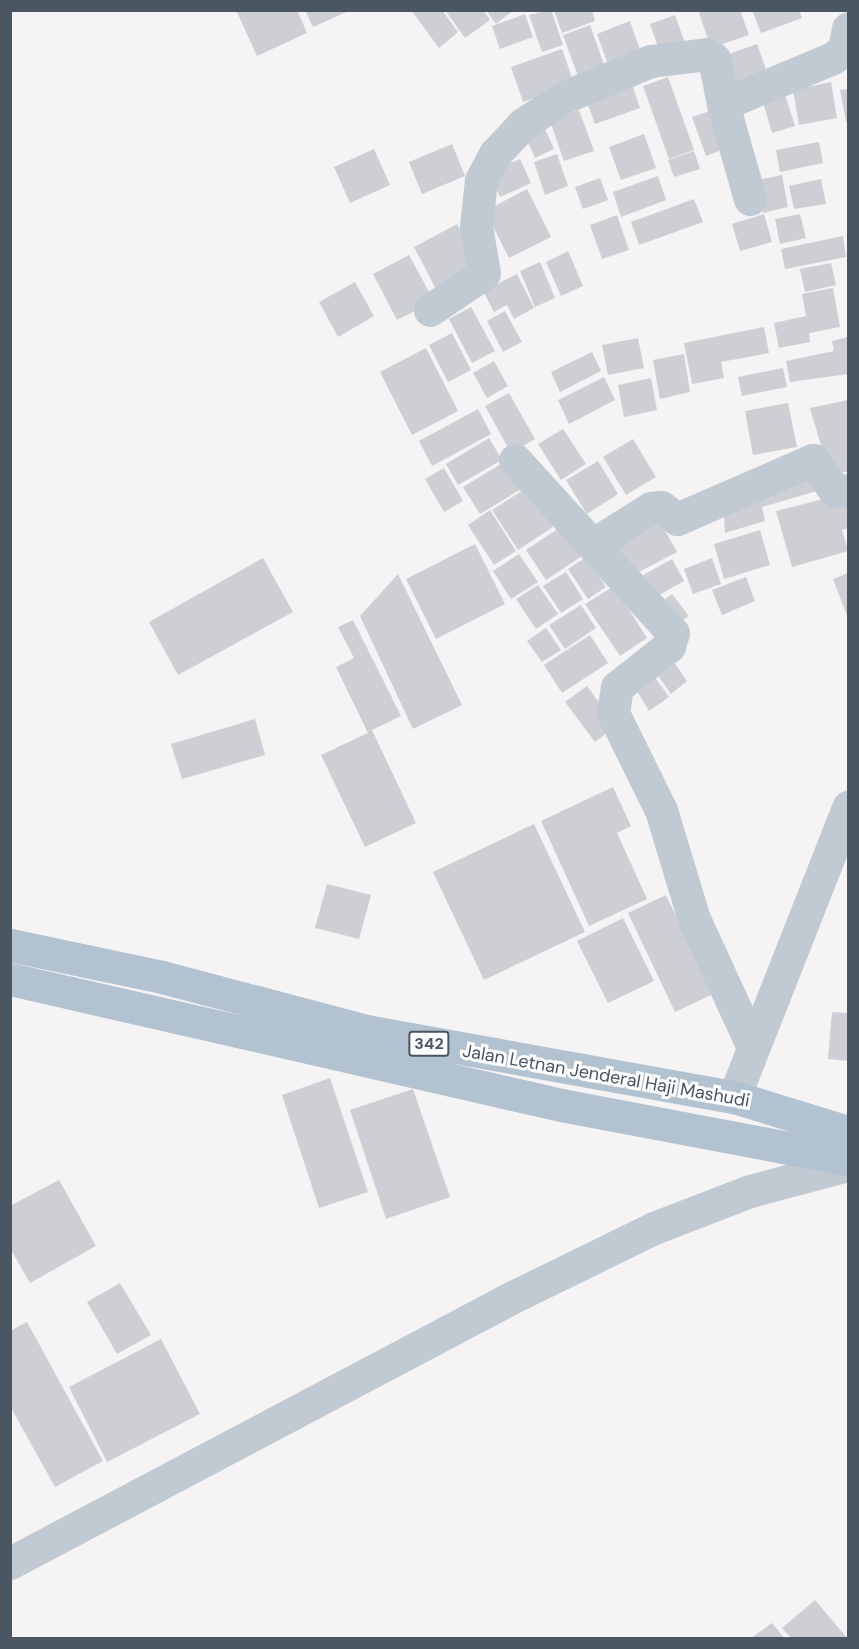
<!DOCTYPE html>
<html>
<head>
<meta charset="utf-8">
<style>
	body { margin:0 }
	#map { position:relative; width:859px; height:1649px; overflow:hidden; background:#f5f3f3; font-family:"DM Sans",sans-serif }
	div>[style] { position:absolute }
	[style*='--x'] { left:calc(var(--x)*1px); top:calc(var(--y)*1px); width:calc(var(--w)*1px); rotate:calc(var(--a)*1deg) }
	.building>* { inset:0; background:#cdcfd5 }
	.street>* { height:33px; margin:-16.5px; padding:0 16.5px; transform-origin:16.5px; border-radius:16.5px; background:#c1cad2 }
	.primary>* { height:33px; margin:-16.5px; padding:0 16.5px; transform-origin:16.5px; border-radius:16.5px; background:#b3c2d1 }
	span { translate:-50% -50%; white-space:nowrap; text-align:center; line-height:1.15; -webkit-text-stroke:6px #fff; paint-order:stroke }
	.shield-label span { padding:2px 4px; background:#fff; border:2px solid; border-radius:4px; -webkit-text-stroke-width:0 }
	.shield-label { font-size:16px; color:#4a5661; font-weight:700 }
	.street-label { font-size:18px; color:#4a5661 }
	.frame { position:absolute; inset:0; border:12px solid #4a5661; pointer-events:none }
</style>
</head>
<body>
<div id="map">
	<div class="building">
		<div style="clip-path:polygon(236px 10px,297px 10px,307px 33px,257px 56px)"></div>
		<div style="clip-path:polygon(305px 10px,351px 10px,313px 27px)"></div>
		<div style="clip-path:polygon(411px 10px,442px 10px,458px 32px,439px 48px)"></div>
		<div style="clip-path:polygon(445px 10px,483px 10px,490px 20px,465px 38px)"></div>
		<div style="clip-path:polygon(486px 10px,514px 10px,496px 24px)"></div>
		<div style="clip-path:polygon(551px 10px,563px 45px,542px 52px,529px 15px)"></div>
		<div style="clip-path:polygon(554px 10px,592px 10px,595px 21px,562px 33px)"></div>
		<div style="clip-path:polygon(698px 10px,740px 10px,749px 35px,711px 48px)"></div>
		<div style="clip-path:polygon(752px 10px,799px 10px,802px 18px,761px 33px)"></div>
		<div style="clip-path:polygon(525px 14px,533px 37px,500px 49px,492px 26px)"></div>
		<div style="clip-path:polygon(675px 15px,686px 46px,661px 55px,650px 24px)"></div>
		<div style="clip-path:polygon(630px 21px,642px 56px,609px 68px,597px 34px)"></div>
		<div style="clip-path:polygon(590px 25px,607px 73px,580px 82px,563px 35px)"></div>
		<div style="clip-path:polygon(757px 44px,767px 72px,733px 84px,723px 56px)"></div>
		<div style="clip-path:polygon(562px 49px,574px 84px,523px 102px,511px 67px)"></div>
		<div style="clip-path:polygon(668px 77px,694px 150px,669px 159px,643px 86px)"></div>
		<div style="clip-path:polygon(630px 78px,640px 108px,595px 124px,584px 94px)"></div>
		<div style="clip-path:polygon(831px 82px,837px 118px,799px 125px,793px 90px)"></div>
		<div style="clip-path:polygon(783px 88px,795px 126px,772px 133px,761px 95px)"></div>
		<div style="clip-path:polygon(848px 89px,848px 121px,846px 122px,840px 90px)"></div>
		<div style="clip-path:polygon(716px 109px,729px 147px,706px 156px,692px 117px)"></div>
		<div style="clip-path:polygon(579px 110px,594px 151px,564px 161px,550px 121px)"></div>
		<div style="clip-path:polygon(543px 124px,554px 149px,535px 158px,524px 133px)"></div>
		<div style="clip-path:polygon(644px 134px,656px 168px,621px 180px,609px 147px)"></div>
		<div style="clip-path:polygon(819px 142px,823px 163px,780px 172px,776px 150px)"></div>
		<div style="clip-path:polygon(452px 144px,465px 176px,422px 194px,409px 162px)"></div>
		<div style="clip-path:polygon(374px 149px,390px 185px,350px 203px,334px 167px)"></div>
		<div style="clip-path:polygon(694px 151px,700px 169px,674px 177px,668px 160px)"></div>
		<div style="clip-path:polygon(557px 154px,568px 186px,545px 195px,534px 162px)"></div>
		<div style="clip-path:polygon(520px 159px,531px 183px,500px 197px,489px 172px)"></div>
		<div style="clip-path:polygon(782px 175px,788px 207px,763px 213px,757px 180px)"></div>
		<div style="clip-path:polygon(658px 176px,666px 200px,621px 217px,613px 192px)"></div>
		<div style="clip-path:polygon(600px 178px,608px 200px,583px 209px,575px 187px)"></div>
		<div style="clip-path:polygon(821px 179px,826px 204px,794px 209px,789px 186px)"></div>
		<div style="clip-path:polygon(527px 189px,551px 237px,509px 258px,485px 211px)"></div>
		<div style="clip-path:polygon(694px 199px,703px 222px,639px 245px,631px 222px)"></div>
		<div style="clip-path:polygon(764px 214px,772px 242px,740px 251px,732px 224px)"></div>
		<div style="clip-path:polygon(800px 214px,806px 238px,780px 244px,775px 219px)"></div>
		<div style="clip-path:polygon(617px 215px,629px 250px,602px 259px,590px 225px)"></div>
		<div style="clip-path:polygon(457px 224px,480px 268px,437px 291px,414px 247px)"></div>
		<div style="clip-path:polygon(843px 236px,846px 257px,785px 269px,781px 249px)"></div>
		<div style="clip-path:polygon(568px 251px,583px 286px,561px 296px,546px 262px)"></div>
		<div style="clip-path:polygon(409px 255px,434px 301px,397px 320px,373px 274px)"></div>
		<div style="clip-path:polygon(540px 262px,555px 298px,535px 307px,520px 271px)"></div>
		<div style="clip-path:polygon(831px 263px,836px 285px,805px 292px,800px 269px)"></div>
		<div style="clip-path:polygon(517px 274px,534px 308px,514px 319px,507px 305px,494px 312px,483px 291px)"></div>
		<div style="clip-path:polygon(355px 282px,374px 316px,338px 337px,319px 302px)"></div>
		<div style="clip-path:polygon(833px 288px,840px 327px,809px 333px,810px 342px,779px 348px,774px 323px,806px 316px,802px 294px)"></div>
		<div style="clip-path:polygon(471px 307px,495px 351px,472px 363px,449px 319px)"></div>
		<div style="clip-path:polygon(505px 311px,522px 342px,503px 352px,487px 321px)"></div>
		<div style="clip-path:polygon(764px 327px,769px 353px,721px 362px,724px 378px,692px 384px,684px 343px)"></div>
		<div style="clip-path:polygon(452px 333px,471px 370px,448px 382px,429px 345px)"></div>
		<div style="clip-path:polygon(848px 337px,848px 374px,790px 382px,786px 361px,834px 351px,832px 341px)"></div>
		<div style="clip-path:polygon(638px 338px,644px 368px,608px 375px,602px 345px)"></div>
		<div style="clip-path:polygon(426px 348px,458px 411px,412px 435px,380px 372px)"></div>
		<div style="clip-path:polygon(592px 352px,601px 371px,560px 392px,551px 372px)"></div>
		<div style="clip-path:polygon(684px 354px,690px 392px,660px 399px,653px 360px)"></div>
		<div style="clip-path:polygon(494px 361px,508px 386px,487px 398px,473px 373px)"></div>
		<div style="clip-path:polygon(783px 368px,787px 387px,742px 396px,738px 377px)"></div>
		<div style="clip-path:polygon(604px 377px,615px 400px,569px 424px,558px 400px)"></div>
		<div style="clip-path:polygon(651px 378px,657px 410px,624px 417px,618px 385px)"></div>
		<div style="clip-path:polygon(509px 393px,535px 439px,511px 453px,485px 406px)"></div>
		<div style="clip-path:polygon(848px 400px,848px 472px,829px 473px,810px 408px)"></div>
		<div style="clip-path:polygon(788px 403px,797px 447px,753px 455px,745px 411px)"></div>
		<div style="clip-path:polygon(478px 409px,491px 434px,432px 466px,419px 441px)"></div>
		<div style="clip-path:polygon(563px 429px,586px 464px,561px 480px,538px 444px)"></div>
		<div style="clip-path:polygon(489px 438px,502px 460px,458px 485px,446px 464px)"></div>
		<div style="clip-path:polygon(633px 439px,656px 477px,626px 495px,603px 457px)"></div>
		<div style="clip-path:polygon(506px 461px,523px 488px,480px 514px,463px 487px)"></div>
		<div style="clip-path:polygon(598px 461px,618px 494px,587px 514px,566px 480px)"></div>
		<div style="clip-path:polygon(810px 466px,817px 491px,762px 507px,765px 521px,725px 533px,723px 503px)"></div>
		<div style="clip-path:polygon(444px 468px,463px 501px,444px 512px,425px 479px)"></div>
		<div style="clip-path:polygon(528px 487px,553px 527px,518px 550px,492px 510px)"></div>
		<div style="clip-path:polygon(848px 493px,848px 528px,842px 530px,848px 551px,792px 567px,776px 511px)"></div>
		<div style="clip-path:polygon(490px 510px,516px 551px,494px 565px,468px 525px)"></div>
		<div style="clip-path:polygon(657px 516px,677px 552px,631px 576px,612px 541px)"></div>
		<div style="clip-path:polygon(565px 524px,585px 554px,546px 580px,526px 550px)"></div>
		<div style="clip-path:polygon(760px 530px,770px 565px,724px 579px,714px 544px)"></div>
		<div style="clip-path:polygon(475px 544px,505px 604px,436px 639px,406px 579px)"></div>
		<div style="clip-path:polygon(519px 554px,538px 582px,511px 599px,493px 571px)"></div>
		<div style="clip-path:polygon(586px 557px,606px 587px,588px 599px,568px 569px)"></div>
		<div style="clip-path:polygon(263px 558px,293px 612px,178px 675px,149px 622px)"></div>
		<div style="clip-path:polygon(712px 558px,721px 584px,693px 594px,684px 569px)"></div>
		<div style="clip-path:polygon(672px 559px,684px 581px,650px 600px,638px 578px)"></div>
		<div style="clip-path:polygon(566px 572px,583px 599px,561px 613px,543px 586px)"></div>
		<div style="clip-path:polygon(848px 573px,848px 618px,833px 579px)"></div>
		<div style="clip-path:polygon(398px 574px,462px 705px,413px 729px,360px 616px)"></div>
		<div style="clip-path:polygon(746px 577px,755px 601px,722px 615px,712px 590px)"></div>
		<div style="clip-path:polygon(538px 585px,558px 614px,536px 629px,516px 599px)"></div>
		<div style="clip-path:polygon(614px 586px,647px 638px,620px 656px,585px 604px)"></div>
		<div style="clip-path:polygon(672px 594px,689px 616px,670px 628px,654px 607px)"></div>
		<div style="clip-path:polygon(581px 605px,596px 628px,565px 649px,549px 625px)"></div>
		<div style="clip-path:polygon(353px 620px,401px 716px,372px 730px,416px 823px,365px 847px,321px 755px,368px 733px,336px 667px,354px 658px,338px 627px)"></div>
		<div style="clip-path:polygon(546px 628px,561px 650px,542px 662px,527px 641px)"></div>
		<div style="clip-path:polygon(590px 635px,608px 663px,562px 693px,544px 665px)"></div>
		<div style="clip-path:polygon(666px 651px,687px 681px,671px 694px,649px 663px)"></div>
		<div style="clip-path:polygon(646px 665px,669px 697px,649px 711px,630px 679px)"></div>
		<div style="clip-path:polygon(587px 686px,616px 726px,595px 742px,565px 702px)"></div>
		<div style="clip-path:polygon(255px 719px,265px 755px,182px 779px,171px 744px)"></div>
		<div style="clip-path:polygon(613px 787px,631px 826px,617px 833px,647px 899px,589px 926px,541px 821px)"></div>
		<div style="clip-path:polygon(534px 824px,585px 932px,484px 980px,433px 872px)"></div>
		<div style="clip-path:polygon(327px 884px,371px 895px,359px 939px,315px 928px)"></div>
		<div style="clip-path:polygon(666px 895px,713px 994px,675px 1012px,628px 913px)"></div>
		<div style="clip-path:polygon(623px 918px,654px 981px,608px 1003px,577px 941px)"></div>
		<div style="clip-path:polygon(832px 1012px,848px 1013px,848px 1061px,828px 1059px)"></div>
		<div style="clip-path:polygon(330px 1078px,368px 1192px,319px 1208px,282px 1095px)"></div>
		<div style="clip-path:polygon(413px 1089px,450px 1197px,386px 1219px,350px 1110px)"></div>
		<div style="clip-path:polygon(59px 1180px,96px 1246px,30px 1283px,10px 1248px,10px 1206px)"></div>
		<div style="clip-path:polygon(120px 1283px,151px 1335px,117px 1354px,87px 1302px)"></div>
		<div style="clip-path:polygon(27px 1322px,103px 1461px,55px 1487px,10px 1406px,10px 1331px)"></div>
		<div style="clip-path:polygon(161px 1339px,200px 1414px,107px 1462px,69px 1387px)"></div>
		<div style="clip-path:polygon(815px 1600px,847px 1638px,791px 1638px,782px 1628px)"></div>
		<div style="clip-path:polygon(772px 1623px,784px 1638px,751px 1638px)"></div>
	</div>
	<div class="street">
		<div style="--x:750;--y:199;--w:99;--a:-105.9"></div>
		<div style="--x:723;--y:104;--w:119;--a:-22.7"></div>
		<div style="--x:833;--y:58;--w:14;--a:-39"></div>
		<div style="--x:844;--y:49;--w:21;--a:-79"></div>
		<div style="--x:430;--y:310;--w:65;--a:-34.4"></div>
		<div style="--x:484;--y:273;--w:48;--a:-99.7"></div>
		<div style="--x:476;--y:226;--w:46;--a:-83.8"></div>
		<div style="--x:481;--y:180;--w:30;--a:-62"></div>
		<div style="--x:495;--y:154;--w:41;--a:-47"></div>
		<div style="--x:523;--y:124;--w:47;--a:-33.7"></div>
		<div style="--x:562;--y:98;--w:96;--a:-22.6"></div>
		<div style="--x:651;--y:61;--w:56;--a:-7.1"></div>
		<div style="--x:707;--y:54;--w:9;--a:36"></div>
		<div style="--x:714;--y:59;--w:46;--a:78.7"></div>
		<div style="--x:515;--y:460;--w:234;--a:47.6"></div>
		<div style="--x:673;--y:633;--w:14;--a:107"></div>
		<div style="--x:669;--y:646;--w:66;--a:141.7"></div>
		<div style="--x:617;--y:687;--w:26;--a:99"></div>
		<div style="--x:613;--y:713;--w:108;--a:63.7"></div>
		<div style="--x:661;--y:810;--w:114;--a:73.2"></div>
		<div style="--x:694;--y:919;--w:139;--a:65.3"></div>
		<div style="--x:595;--y:543;--w:66;--a:-32"></div>
		<div style="--x:651;--y:508;--w:10;--a:-6"></div>
		<div style="--x:661;--y:507;--w:20;--a:37"></div>
		<div style="--x:677;--y:519;--w:148;--a:-23.5"></div>
		<div style="--x:813;--y:460;--w:38;--a:55"></div>
		<div style="--x:835;--y:491;--w:13;--a:-4"></div>
		<div style="--x:734;--y:1097;--w:312;--a:-68.5"></div>
		<div style="--x:10;--y:1563;--w:567;--a:-27.88"></div>
		<div style="--x:511;--y:1298;--w:159;--a:-26.1"></div>
		<div style="--x:654;--y:1228;--w:103;--a:-21.1"></div>
		<div style="--x:750;--y:1191;--w:101;--a:-14.9"></div>
	</div>
	<div class="primary">
		<div style="--x:10;--y:945;--w:155;--a:11.9"></div>
		<div style="--x:162;--y:977;--w:211;--a:14.8"></div>
		<div style="--x:366;--y:1031;--w:374;--a:10.2"></div>
		<div style="--x:734;--y:1097;--w:119;--a:17.1"></div>
		<div style="--x:10;--y:979;--w:565;--a:12.88"></div>
		<div style="--x:561;--y:1105;--w:292;--a:10.7"></div>
	</div>
	<div class="shield-label">
		<span style="left:429px;top:1044px">342</span>
	</div>
	<div class="street-label">
		<span style="left:606px;top:1076px;rotate:10deg">Jalan Letnan Jenderal Haji Mashudi</span>
	</div>
	<div class="frame"></div>
</div>
</body>
</html>
